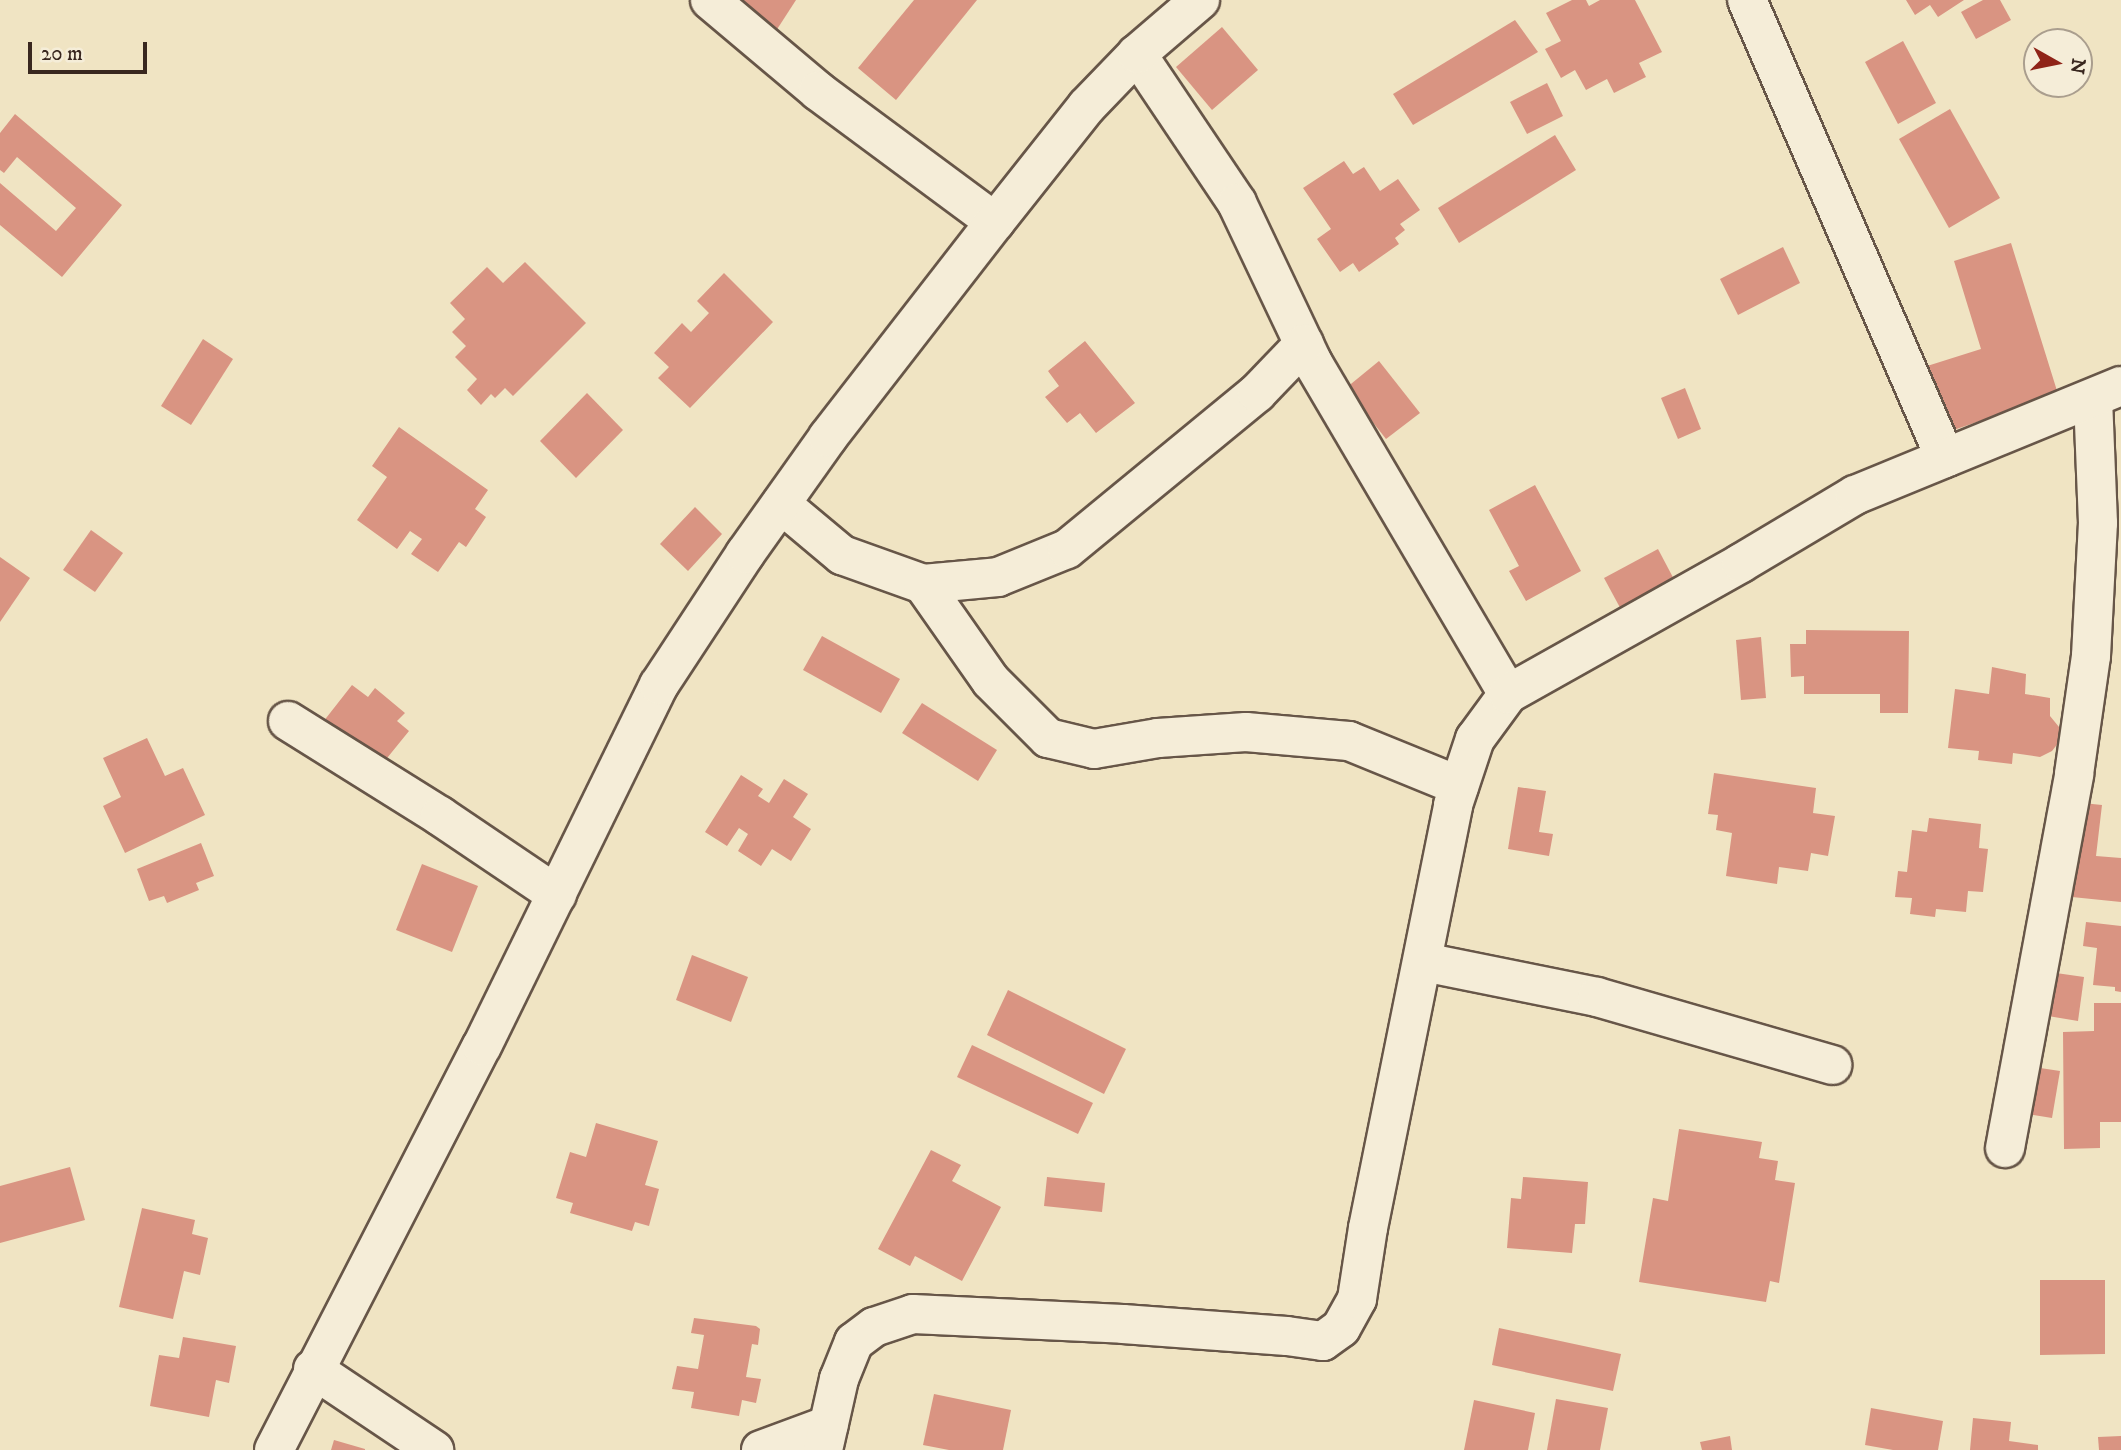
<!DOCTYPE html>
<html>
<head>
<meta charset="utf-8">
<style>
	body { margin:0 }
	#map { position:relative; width:2121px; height:1450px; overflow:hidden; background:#f0e4c3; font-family:"IM FELL DW Pica",serif }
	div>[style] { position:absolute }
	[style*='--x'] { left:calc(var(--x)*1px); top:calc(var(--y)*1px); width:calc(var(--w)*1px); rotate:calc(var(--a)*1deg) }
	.building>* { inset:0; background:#d99482 }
	.roads { filter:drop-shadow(2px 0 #675648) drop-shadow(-2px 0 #675648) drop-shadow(0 2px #675648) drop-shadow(0 -2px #675648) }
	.minor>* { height:38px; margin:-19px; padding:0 19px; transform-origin:19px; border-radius:19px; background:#f5edd8 }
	span { translate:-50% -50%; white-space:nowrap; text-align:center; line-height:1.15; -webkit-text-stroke:5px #f5edd8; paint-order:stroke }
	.north { position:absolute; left:2023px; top:28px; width:70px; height:70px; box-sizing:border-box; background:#f5edd8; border:2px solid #aa9e8e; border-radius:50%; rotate:99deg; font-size:19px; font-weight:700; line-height:28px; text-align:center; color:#39271f }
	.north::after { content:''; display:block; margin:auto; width:24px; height:32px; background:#8f2418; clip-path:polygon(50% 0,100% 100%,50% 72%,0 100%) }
	.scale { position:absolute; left:28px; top:42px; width:119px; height:32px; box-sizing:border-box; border:4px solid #39271f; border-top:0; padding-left:9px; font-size:21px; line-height:24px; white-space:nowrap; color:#39271f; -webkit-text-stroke:5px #f5edd8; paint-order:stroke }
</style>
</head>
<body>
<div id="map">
	<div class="building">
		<div style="clip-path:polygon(723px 0,796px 0,774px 34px)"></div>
		<div style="clip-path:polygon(914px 0,977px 0,896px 100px,858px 68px)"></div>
		<div style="clip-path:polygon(1572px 0,1586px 0,1589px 6px,1600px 0,1635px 0,1662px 52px,1639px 63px,1646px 77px,1614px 93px,1607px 79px,1586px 90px,1575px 70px,1561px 78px,1545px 49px,1561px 41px,1546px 13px)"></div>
		<div style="clip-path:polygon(1906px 0,1964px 0,1938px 17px,1930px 5px,1915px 15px)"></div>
		<div style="clip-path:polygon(1983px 0,2000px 0,2011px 20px,1976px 39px,1961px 12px)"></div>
		<div style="clip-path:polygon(1515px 20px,1538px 52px,1413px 125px,1393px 94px)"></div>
		<div style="clip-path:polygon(1222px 27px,1258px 70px,1212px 110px,1176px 67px)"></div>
		<div style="clip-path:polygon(1903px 41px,1936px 103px,1898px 124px,1865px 62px)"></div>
		<div style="clip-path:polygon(1547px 83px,1563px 116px,1527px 134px,1510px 102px)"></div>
		<div style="clip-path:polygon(1950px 109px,2000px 198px,1949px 228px,1899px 139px)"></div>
		<div style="clip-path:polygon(15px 114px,122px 205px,62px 277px,0 225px,0 183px,56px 231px,76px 208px,17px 157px,4px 173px,0 170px,0 133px)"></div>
		<div style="clip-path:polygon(1555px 135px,1576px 170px,1459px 243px,1438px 208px)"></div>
		<div style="clip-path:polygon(1344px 161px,1353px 174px,1364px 167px,1380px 191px,1398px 179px,1420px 210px,1400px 224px,1405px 230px,1395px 238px,1399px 244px,1359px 272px,1353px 263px,1340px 272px,1317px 239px,1331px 229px,1303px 188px)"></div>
		<div style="clip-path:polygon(2011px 243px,2058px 394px,1945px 433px,1924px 367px,1981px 349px,1954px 261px)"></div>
		<div style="clip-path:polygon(1783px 247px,1800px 283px,1738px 315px,1720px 279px)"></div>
		<div style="clip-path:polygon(525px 262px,586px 323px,513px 396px,505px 388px,495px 398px,491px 394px,481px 405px,467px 390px,477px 379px,455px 357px,466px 346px,452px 332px,465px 319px,450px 303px,487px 267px,503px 283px)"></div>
		<div style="clip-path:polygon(724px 273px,773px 322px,690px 408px,658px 378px,669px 367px,654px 353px,682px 323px,691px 332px,709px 313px,697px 301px)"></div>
		<div style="clip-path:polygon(203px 339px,233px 359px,191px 425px,161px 406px)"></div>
		<div style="clip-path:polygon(1085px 341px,1135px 403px,1096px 433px,1080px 413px,1067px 423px,1045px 397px,1059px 386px,1048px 371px)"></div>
		<div style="clip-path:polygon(1379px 361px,1420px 413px,1386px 439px,1346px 388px)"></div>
		<div style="clip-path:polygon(1685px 388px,1701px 429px,1678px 439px,1661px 398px)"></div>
		<div style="clip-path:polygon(587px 393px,623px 430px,576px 478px,540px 441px)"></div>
		<div style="clip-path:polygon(399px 427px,488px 490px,475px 509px,486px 517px,466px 547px,459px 542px,438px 572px,411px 554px,422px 539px,410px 531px,397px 549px,357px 520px,387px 477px,372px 466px)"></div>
		<div style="clip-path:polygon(1535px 485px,1581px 571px,1526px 601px,1509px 571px,1519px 566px,1489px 510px)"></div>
		<div style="clip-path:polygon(695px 507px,722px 534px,688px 571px,660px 544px)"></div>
		<div style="clip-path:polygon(91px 530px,123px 553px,95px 592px,63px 570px)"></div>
		<div style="clip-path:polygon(1658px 549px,1677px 585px,1624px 615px,1604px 578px)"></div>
		<div style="clip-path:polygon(0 557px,30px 578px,0 622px)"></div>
		<div style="clip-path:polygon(1806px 630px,1909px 631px,1908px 713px,1880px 713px,1880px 694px,1804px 694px,1804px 676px,1791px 677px,1790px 644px,1806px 644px)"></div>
		<div style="clip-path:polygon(822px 636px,900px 679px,881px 713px,803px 670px)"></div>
		<div style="clip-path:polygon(1761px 637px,1766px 698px,1741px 700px,1736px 640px)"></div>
		<div style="clip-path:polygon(1992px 667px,2026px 674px,2025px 694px,2050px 698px,2050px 716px,2059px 727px,2059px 742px,2052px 751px,2040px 757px,2013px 753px,2012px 764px,1978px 760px,1979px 751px,1948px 748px,1955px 689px,1989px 694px)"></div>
		<div style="clip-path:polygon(352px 685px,368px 697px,375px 688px,405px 713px,397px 721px,409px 731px,379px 768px,323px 722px)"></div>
		<div style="clip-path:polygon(922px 703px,997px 750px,978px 781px,902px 733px)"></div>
		<div style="clip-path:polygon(147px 738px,165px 776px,183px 768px,205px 815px,125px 853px,103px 806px,121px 797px,103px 758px)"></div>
		<div style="clip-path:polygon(1714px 773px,1816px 788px,1813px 813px,1835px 816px,1828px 856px,1811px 853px,1808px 871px,1779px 867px,1777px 884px,1726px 876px,1732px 833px,1716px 830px,1718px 815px,1708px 814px)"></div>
		<div style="clip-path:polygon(741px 775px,763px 789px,758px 796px,769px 803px,784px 779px,808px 794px,793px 817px,811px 829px,791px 861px,772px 849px,761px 866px,738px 851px,748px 834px,739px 828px,727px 846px,705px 832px)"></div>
		<div style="clip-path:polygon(1518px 787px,1546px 791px,1539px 832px,1553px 834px,1549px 856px,1508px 849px)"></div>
		<div style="clip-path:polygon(2073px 802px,2102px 805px,2096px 856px,2121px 858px,2121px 902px,2072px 897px,2075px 872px)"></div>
		<div style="clip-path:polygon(1929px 818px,1981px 824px,1979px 848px,1988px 849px,1983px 892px,1968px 891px,1966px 912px,1936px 909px,1935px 917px,1910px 914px,1912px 898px,1895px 897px,1898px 871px,1907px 872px,1912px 830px,1927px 832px)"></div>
		<div style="clip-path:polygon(201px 843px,214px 876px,196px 883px,199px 890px,167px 903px,164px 896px,149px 901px,137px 869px)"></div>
		<div style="clip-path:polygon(422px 864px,478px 886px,452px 952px,396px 930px)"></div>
		<div style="clip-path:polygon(2086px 922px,2121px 926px,2121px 992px,2115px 991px,2115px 987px,2093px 985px,2097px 948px,2083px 946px)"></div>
		<div style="clip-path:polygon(692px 955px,748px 977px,731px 1022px,676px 1000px)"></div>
		<div style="clip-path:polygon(2049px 972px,2084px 977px,2078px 1021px,2042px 1015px)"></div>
		<div style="clip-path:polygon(1008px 990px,1126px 1049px,1104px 1094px,987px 1035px)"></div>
		<div style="clip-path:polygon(2094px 1003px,2121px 1003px,2121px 1122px,2100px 1122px,2100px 1148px,2064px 1149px,2063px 1032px,2094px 1031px)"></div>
		<div style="clip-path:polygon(972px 1045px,1093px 1103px,1078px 1134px,957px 1077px)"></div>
		<div style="clip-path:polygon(2028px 1066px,2060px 1071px,2052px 1118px,2021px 1113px)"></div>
		<div style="clip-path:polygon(596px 1123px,658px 1141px,645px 1185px,659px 1189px,649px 1226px,635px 1222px,632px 1231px,570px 1213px,573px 1203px,556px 1198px,570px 1152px,586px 1157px)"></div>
		<div style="clip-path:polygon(1679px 1129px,1762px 1142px,1759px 1158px,1778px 1161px,1775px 1180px,1795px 1183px,1779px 1283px,1770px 1281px,1766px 1302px,1639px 1282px,1653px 1198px,1668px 1201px)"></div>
		<div style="clip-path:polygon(931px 1150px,961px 1165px,952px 1181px,1001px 1207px,962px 1281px,915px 1256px,910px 1266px,878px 1249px)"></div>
		<div style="clip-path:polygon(70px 1167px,85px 1220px,0 1243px,0 1186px)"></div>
		<div style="clip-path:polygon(1047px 1177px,1105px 1183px,1102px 1212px,1044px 1206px)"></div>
		<div style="clip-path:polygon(1523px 1177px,1588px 1182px,1585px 1224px,1575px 1224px,1572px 1253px,1507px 1248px,1511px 1198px,1521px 1199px)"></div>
		<div style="clip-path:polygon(142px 1208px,195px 1220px,192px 1234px,208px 1238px,200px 1275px,184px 1271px,173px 1319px,119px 1307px)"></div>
		<div style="clip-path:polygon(2040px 1280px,2105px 1280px,2105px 1354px,2040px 1355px)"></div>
		<div style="clip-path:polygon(694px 1318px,756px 1326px,760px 1329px,758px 1345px,752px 1344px,746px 1377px,761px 1379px,756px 1403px,742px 1400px,739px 1416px,691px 1408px,694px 1392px,672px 1389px,677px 1366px,698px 1369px,704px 1335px,691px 1333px)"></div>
		<div style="clip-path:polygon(1499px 1328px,1621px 1354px,1613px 1391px,1492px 1365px)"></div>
		<div style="clip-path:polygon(183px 1337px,236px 1346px,229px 1383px,216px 1380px,209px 1417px,150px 1406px,159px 1355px,179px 1358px)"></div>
		<div style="clip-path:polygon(934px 1394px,1011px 1410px,1003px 1450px,949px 1450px,923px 1445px)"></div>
		<div style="clip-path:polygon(1556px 1399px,1608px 1408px,1600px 1450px,1547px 1450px)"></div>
		<div style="clip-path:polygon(1474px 1400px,1535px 1413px,1528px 1450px,1464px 1450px)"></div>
		<div style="clip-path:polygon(1871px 1408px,1943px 1421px,1938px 1450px,1893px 1450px,1865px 1445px)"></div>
		<div style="clip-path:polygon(1973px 1418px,2011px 1422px,2009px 1441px,2038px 1445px,2038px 1450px,1970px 1450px)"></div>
		<div style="clip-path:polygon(1730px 1436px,1732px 1450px,1702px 1450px,1700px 1442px)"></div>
		<div style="clip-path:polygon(2121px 1436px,2121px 1450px,2099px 1450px,2098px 1437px)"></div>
		<div style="clip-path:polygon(334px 1440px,365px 1449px,365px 1450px,331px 1450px)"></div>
	</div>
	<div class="roads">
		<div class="minor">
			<div style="--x:710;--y:0;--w:141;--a:40.1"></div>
			<div style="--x:818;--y:91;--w:220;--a:36.5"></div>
			<div style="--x:1747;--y:0;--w:499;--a:66.6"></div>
			<div style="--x:1137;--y:54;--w:179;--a:56.1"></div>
			<div style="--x:1237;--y:203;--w:177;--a:64.6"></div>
			<div style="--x:1313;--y:363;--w:384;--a:59.5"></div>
			<div style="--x:781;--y:504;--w:80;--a:39.9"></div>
			<div style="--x:842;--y:555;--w:86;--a:19.7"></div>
			<div style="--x:923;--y:584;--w:75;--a:-5.3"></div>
			<div style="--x:998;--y:577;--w:74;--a:-22.1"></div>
			<div style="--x:1067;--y:549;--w:246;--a:-39.4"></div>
			<div style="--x:1257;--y:393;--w:68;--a:-46.2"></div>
			<div style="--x:923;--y:584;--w:118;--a:55"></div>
			<div style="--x:991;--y:681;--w:81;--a:45"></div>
			<div style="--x:1048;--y:738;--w:47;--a:13.4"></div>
			<div style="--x:1094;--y:749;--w:65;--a:-9.8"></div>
			<div style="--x:1158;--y:738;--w:88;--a:-3.9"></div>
			<div style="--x:1246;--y:732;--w:103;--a:5"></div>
			<div style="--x:1349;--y:741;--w:119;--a:22.2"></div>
			<div style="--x:288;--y:721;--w:179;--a:32"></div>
			<div style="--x:440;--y:816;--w:141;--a:34"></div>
			<div style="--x:1423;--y:962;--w:177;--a:11.4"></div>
			<div style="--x:1597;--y:997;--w:245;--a:16.1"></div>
			<div style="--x:2005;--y:1148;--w:380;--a:-79.5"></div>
			<div style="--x:2074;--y:774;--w:119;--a:-81.8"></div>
			<div style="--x:2091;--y:656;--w:133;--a:-87"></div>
			<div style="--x:2098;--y:523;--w:124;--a:-92.3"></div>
			<div style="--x:313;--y:1369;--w:146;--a:33.8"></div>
			<div style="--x:274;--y:1450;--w:454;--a:-62.8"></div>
			<div style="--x:482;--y:1046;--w:402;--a:-63.9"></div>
			<div style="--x:659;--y:685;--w:157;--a:-56.7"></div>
			<div style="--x:745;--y:554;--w:143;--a:-54.6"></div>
			<div style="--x:828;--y:437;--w:272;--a:-52.2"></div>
			<div style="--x:995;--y:222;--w:148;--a:-51.6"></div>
			<div style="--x:1087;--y:106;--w:72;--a:-46.1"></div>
			<div style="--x:1137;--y:54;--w:83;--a:-40.6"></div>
			<div style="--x:761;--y:1450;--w:72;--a:-20.2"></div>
			<div style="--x:823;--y:1450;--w:73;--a:-77.3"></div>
			<div style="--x:839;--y:1379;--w:40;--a:-68"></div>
			<div style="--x:854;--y:1342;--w:25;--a:-37"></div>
			<div style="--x:874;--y:1327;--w:41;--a:-18.4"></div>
			<div style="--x:913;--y:1314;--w:210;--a:2.7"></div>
			<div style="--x:1123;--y:1324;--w:164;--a:4.2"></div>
			<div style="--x:1287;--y:1336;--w:36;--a:8"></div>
			<div style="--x:1323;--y:1341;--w:22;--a:-36"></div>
			<div style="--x:1341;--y:1328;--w:33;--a:-61"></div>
			<div style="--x:1357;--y:1299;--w:72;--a:-81.2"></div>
			<div style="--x:1368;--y:1228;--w:431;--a:-78.6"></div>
			<div style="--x:1453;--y:805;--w:70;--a:-71.6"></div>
			<div style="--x:1475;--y:739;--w:56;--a:-53.7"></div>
			<div style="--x:1508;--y:694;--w:267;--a:-29.3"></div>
			<div style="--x:1741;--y:563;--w:133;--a:-30.8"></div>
			<div style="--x:1855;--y:495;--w:287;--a:-22.3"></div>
		</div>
	</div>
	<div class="north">N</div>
	<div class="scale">20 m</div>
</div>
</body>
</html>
